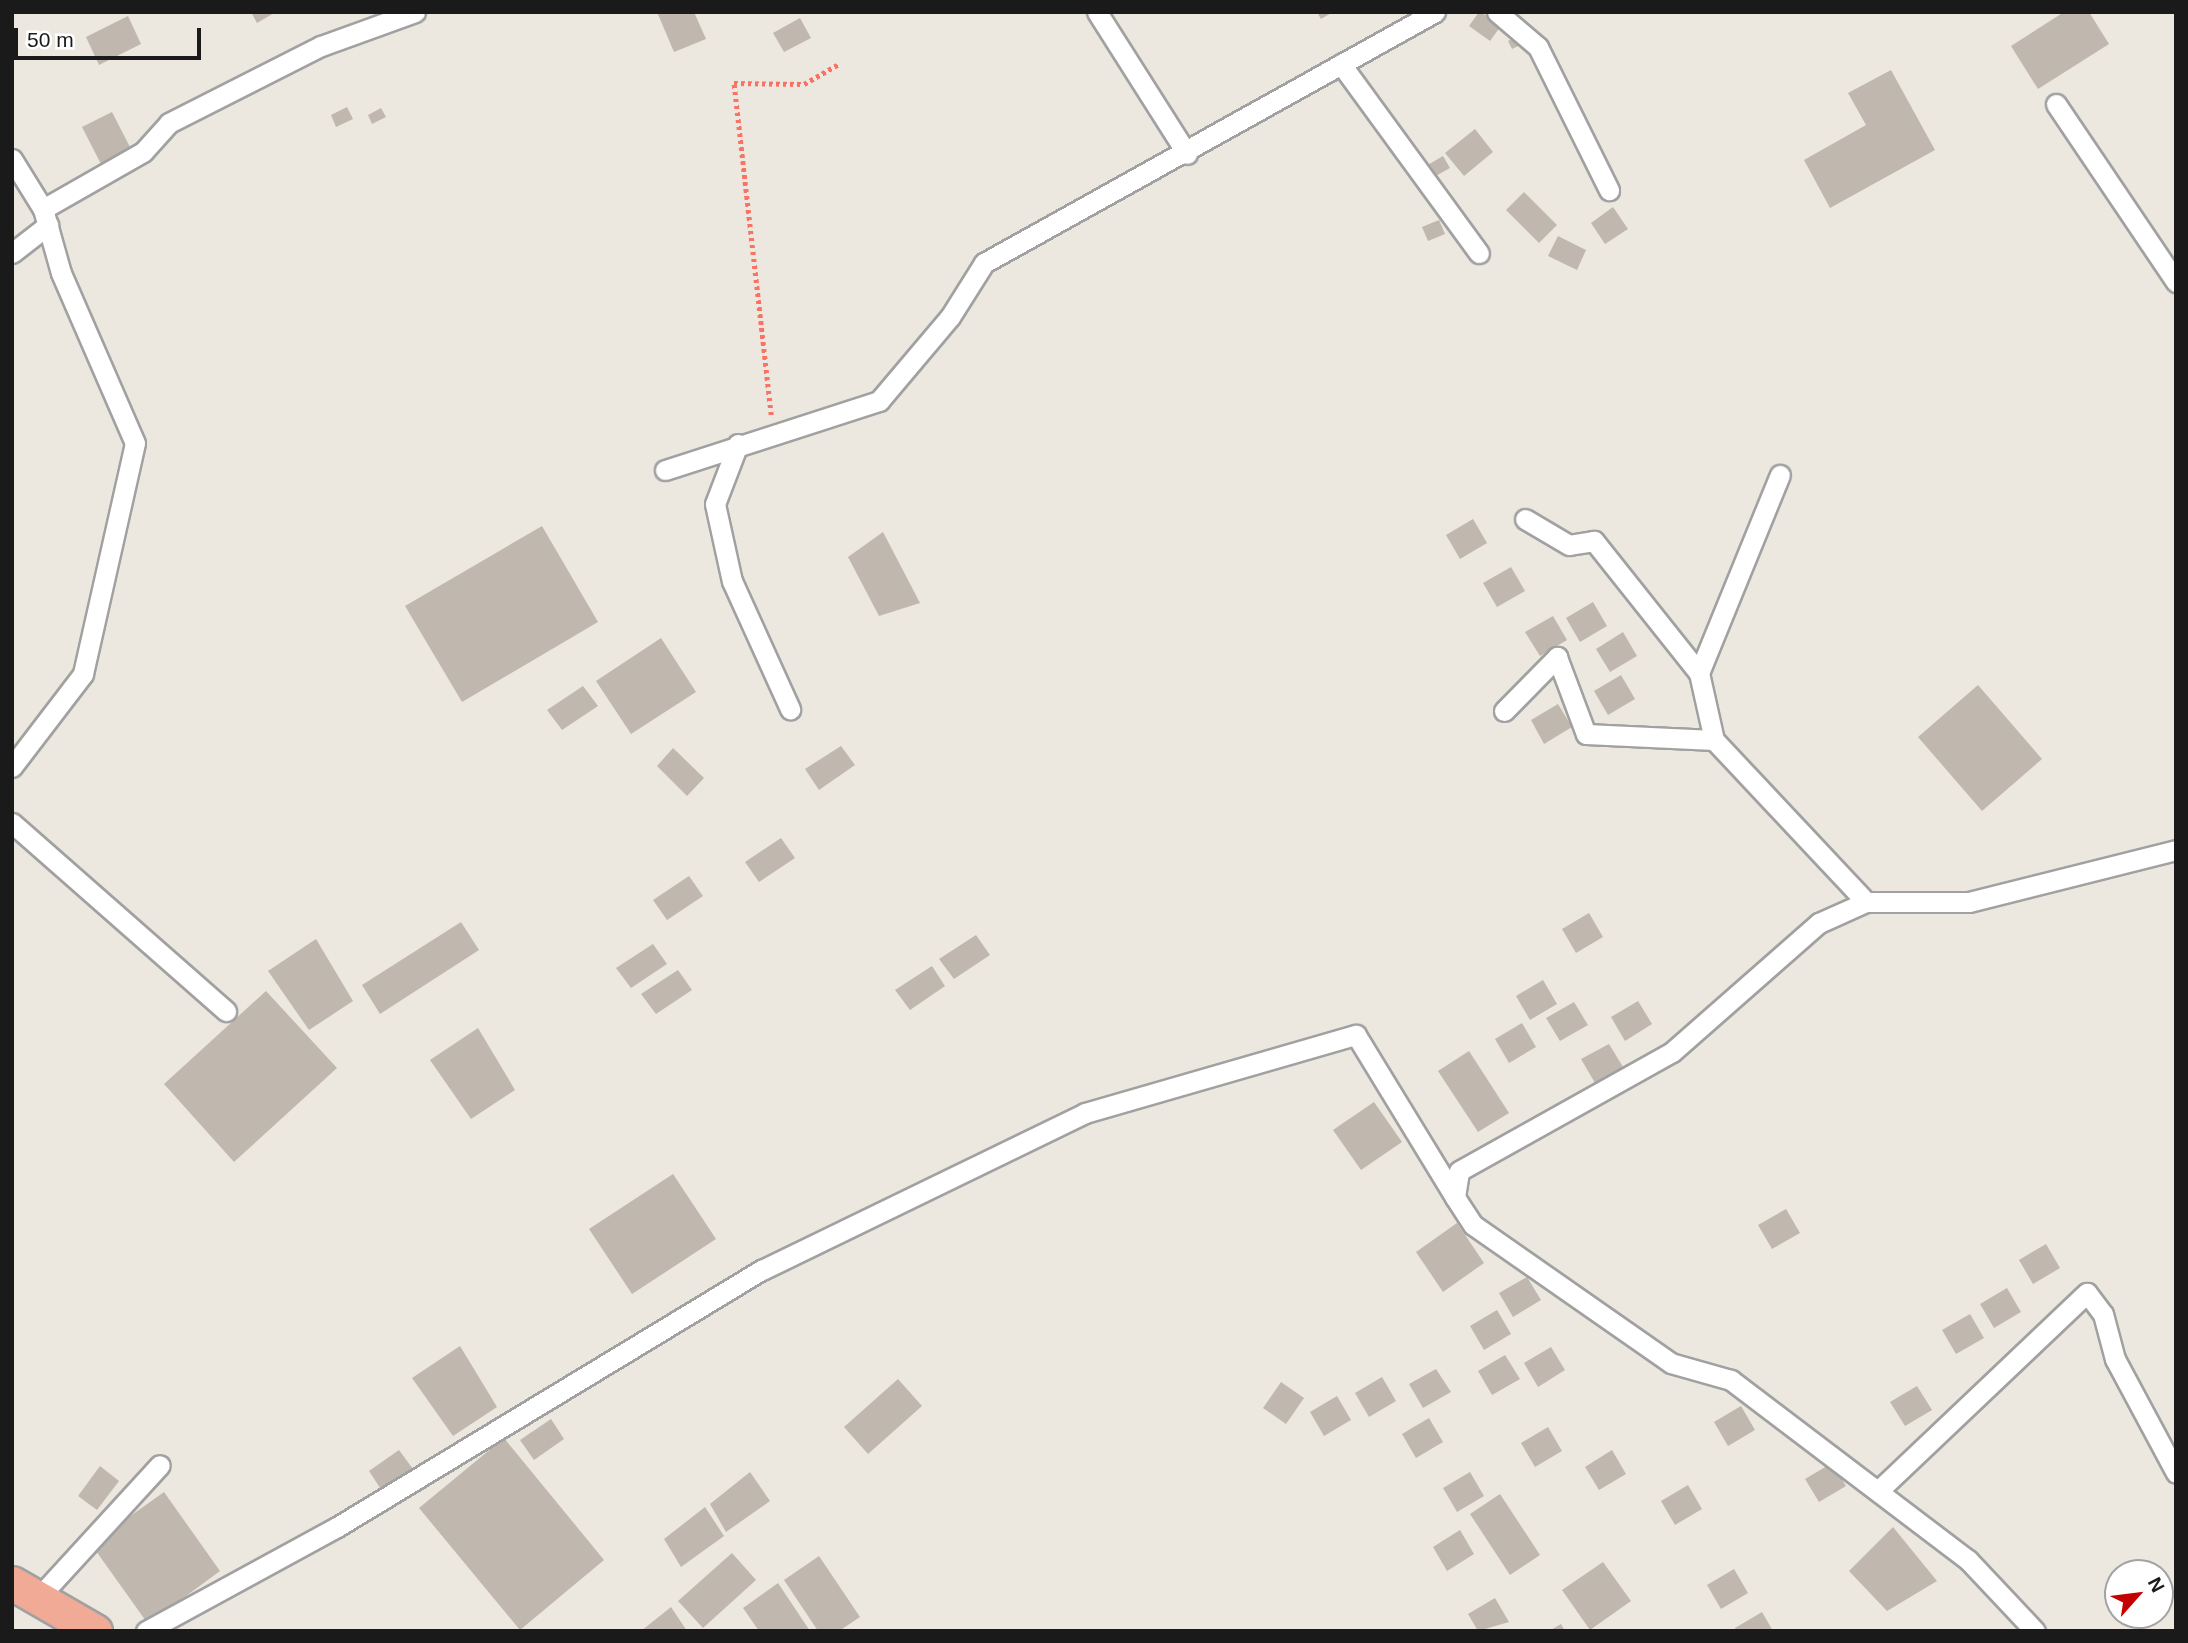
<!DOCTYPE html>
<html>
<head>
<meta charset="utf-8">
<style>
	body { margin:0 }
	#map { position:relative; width:2188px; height:1643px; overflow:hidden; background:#ece8df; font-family:Helvetica,sans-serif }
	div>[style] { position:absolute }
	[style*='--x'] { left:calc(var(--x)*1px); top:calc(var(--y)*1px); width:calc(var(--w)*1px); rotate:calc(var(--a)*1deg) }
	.building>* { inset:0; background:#c0b7af }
	.path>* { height:4.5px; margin-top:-2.25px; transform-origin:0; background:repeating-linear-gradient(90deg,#fa7263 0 3.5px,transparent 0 7px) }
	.roads { filter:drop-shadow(2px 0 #a1a1a1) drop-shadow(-2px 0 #a1a1a1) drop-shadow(0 2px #a1a1a1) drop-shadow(0 -2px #a1a1a1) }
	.minor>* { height:19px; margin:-9.5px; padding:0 9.5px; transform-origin:9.5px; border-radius:9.5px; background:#fff }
	.trunk>* { height:33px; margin:-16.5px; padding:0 16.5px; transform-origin:16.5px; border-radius:16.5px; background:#f1aa96 }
	span { translate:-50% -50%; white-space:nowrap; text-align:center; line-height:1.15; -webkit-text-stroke:6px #fff; paint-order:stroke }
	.frame { position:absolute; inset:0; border:14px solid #1a1a1a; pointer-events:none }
	.north { position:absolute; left:2104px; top:1559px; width:70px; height:70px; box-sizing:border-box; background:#fff; border:2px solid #a3a3a3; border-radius:50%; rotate:62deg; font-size:19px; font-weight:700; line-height:28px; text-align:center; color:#1a1a1a }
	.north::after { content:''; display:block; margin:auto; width:24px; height:32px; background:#c50001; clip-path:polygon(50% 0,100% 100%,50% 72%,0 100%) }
	.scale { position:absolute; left:14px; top:28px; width:187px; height:32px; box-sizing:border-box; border:4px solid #1a1a1a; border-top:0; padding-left:9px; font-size:21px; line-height:24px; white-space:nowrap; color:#1a1a1a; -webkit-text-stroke:5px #fff; paint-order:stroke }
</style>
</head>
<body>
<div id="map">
	<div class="building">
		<div style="clip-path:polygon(251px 12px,276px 12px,257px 23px)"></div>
		<div style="clip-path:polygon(657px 12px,694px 12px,706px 39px,674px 52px)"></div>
		<div style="clip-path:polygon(1317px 12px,1333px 12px,1321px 19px)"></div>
		<div style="clip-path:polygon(1479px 12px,1503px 23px,1490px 41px,1469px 26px)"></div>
		<div style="clip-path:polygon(2064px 12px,2089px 12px,2109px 44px,2038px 89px,2011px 46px)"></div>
		<div style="clip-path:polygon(128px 16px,141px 44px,99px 65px,86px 37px)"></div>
		<div style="clip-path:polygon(800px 18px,811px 38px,784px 52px,773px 33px)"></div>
		<div style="clip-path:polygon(1516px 37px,1520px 45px,1512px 49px,1508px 41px)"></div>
		<div style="clip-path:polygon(1891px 70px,1935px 150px,1830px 208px,1804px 160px,1866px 125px,1848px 93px)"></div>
		<div style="clip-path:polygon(347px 107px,353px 119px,336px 127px,331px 115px)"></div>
		<div style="clip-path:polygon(381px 108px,386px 117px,372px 124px,368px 115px)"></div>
		<div style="clip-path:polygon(112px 112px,132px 151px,102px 166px,82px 127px)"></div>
		<div style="clip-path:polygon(1475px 129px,1493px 152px,1464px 176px,1445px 153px)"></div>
		<div style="clip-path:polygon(1443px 156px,1450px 168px,1432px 178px,1426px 166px)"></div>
		<div style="clip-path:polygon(1524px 192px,1557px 225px,1539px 243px,1506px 210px)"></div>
		<div style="clip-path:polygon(1613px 207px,1628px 229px,1605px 244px,1591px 223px)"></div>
		<div style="clip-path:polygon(1439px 220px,1445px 234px,1428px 241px,1422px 227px)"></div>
		<div style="clip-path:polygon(1558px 236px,1586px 250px,1577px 270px,1548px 256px)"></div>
		<div style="clip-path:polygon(1473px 519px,1487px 543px,1460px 559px,1446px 535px)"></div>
		<div style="clip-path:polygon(542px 526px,598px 622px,462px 702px,405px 606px)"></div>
		<div style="clip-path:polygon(883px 532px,920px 603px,879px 616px,848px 557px)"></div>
		<div style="clip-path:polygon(1511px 567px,1525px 591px,1497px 607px,1483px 583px)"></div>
		<div style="clip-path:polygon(1593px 602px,1607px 626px,1580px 642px,1566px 618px)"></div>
		<div style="clip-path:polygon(1553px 616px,1567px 640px,1540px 656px,1525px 632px)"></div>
		<div style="clip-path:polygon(1623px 632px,1637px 656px,1610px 672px,1596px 649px)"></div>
		<div style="clip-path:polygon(661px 638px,696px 692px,631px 734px,596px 681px)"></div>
		<div style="clip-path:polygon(1621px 675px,1635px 699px,1608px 715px,1594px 691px)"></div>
		<div style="clip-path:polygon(1978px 685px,2042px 759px,1982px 811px,1918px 737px)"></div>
		<div style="clip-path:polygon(583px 686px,598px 706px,562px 730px,547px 710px)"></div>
		<div style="clip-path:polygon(1558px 704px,1572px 727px,1544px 744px,1531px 720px)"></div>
		<div style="clip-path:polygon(841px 746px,855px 765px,819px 790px,805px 769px)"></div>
		<div style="clip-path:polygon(673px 748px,704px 778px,687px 796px,657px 766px)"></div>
		<div style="clip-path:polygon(781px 838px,795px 858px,759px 882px,745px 862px)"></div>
		<div style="clip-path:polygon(689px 876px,703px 896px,667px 920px,653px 900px)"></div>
		<div style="clip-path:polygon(1589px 913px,1603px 937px,1576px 953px,1562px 929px)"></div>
		<div style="clip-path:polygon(461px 922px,479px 950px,380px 1014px,362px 985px)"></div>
		<div style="clip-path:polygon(976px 935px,990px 955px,954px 979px,939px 959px)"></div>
		<div style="clip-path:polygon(316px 939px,353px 1001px,309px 1030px,268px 971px)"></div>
		<div style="clip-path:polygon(653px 944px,667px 964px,631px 988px,616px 968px)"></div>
		<div style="clip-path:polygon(932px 966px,945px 986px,910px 1010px,895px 990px)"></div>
		<div style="clip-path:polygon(678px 970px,692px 990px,656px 1014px,641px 994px)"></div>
		<div style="clip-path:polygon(1543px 980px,1557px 1004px,1530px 1020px,1516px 996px)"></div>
		<div style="clip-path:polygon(266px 991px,337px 1068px,234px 1162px,164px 1084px)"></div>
		<div style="clip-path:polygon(1638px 1001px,1652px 1024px,1625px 1041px,1611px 1017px)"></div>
		<div style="clip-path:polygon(1574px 1002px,1588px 1025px,1560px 1041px,1546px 1018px)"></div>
		<div style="clip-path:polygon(1522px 1023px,1536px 1047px,1509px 1063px,1495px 1039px)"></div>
		<div style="clip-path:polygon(478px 1028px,515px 1090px,471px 1119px,430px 1060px)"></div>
		<div style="clip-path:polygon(1609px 1044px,1623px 1067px,1595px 1083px,1581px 1059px)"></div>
		<div style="clip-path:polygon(1469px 1051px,1509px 1113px,1478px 1132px,1438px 1071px)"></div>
		<div style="clip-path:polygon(1374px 1102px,1402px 1142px,1361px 1170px,1333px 1130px)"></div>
		<div style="clip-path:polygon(673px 1174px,716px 1239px,632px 1294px,589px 1229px)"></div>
		<div style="clip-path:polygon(1786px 1209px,1800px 1233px,1772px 1249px,1758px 1225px)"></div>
		<div style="clip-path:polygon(1457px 1223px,1484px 1263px,1443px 1292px,1416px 1252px)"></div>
		<div style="clip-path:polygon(2046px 1244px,2060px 1268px,2033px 1284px,2019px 1260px)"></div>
		<div style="clip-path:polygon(1527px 1277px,1541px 1300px,1513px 1317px,1499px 1293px)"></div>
		<div style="clip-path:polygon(2007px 1288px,2021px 1312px,1994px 1328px,1980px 1304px)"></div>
		<div style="clip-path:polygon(1497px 1310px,1511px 1334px,1484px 1350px,1470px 1326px)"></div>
		<div style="clip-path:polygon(1970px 1314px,1984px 1338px,1956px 1354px,1942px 1330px)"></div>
		<div style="clip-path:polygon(460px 1346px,497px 1407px,453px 1436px,412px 1378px)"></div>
		<div style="clip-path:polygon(1551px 1347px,1565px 1370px,1538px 1387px,1524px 1363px)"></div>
		<div style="clip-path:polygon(1505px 1355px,1520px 1379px,1492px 1395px,1478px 1371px)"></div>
		<div style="clip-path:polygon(1436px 1369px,1451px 1392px,1423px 1408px,1409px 1384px)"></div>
		<div style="clip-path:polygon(1382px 1377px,1396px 1401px,1369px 1417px,1355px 1393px)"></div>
		<div style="clip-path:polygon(898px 1379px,922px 1406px,868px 1454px,844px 1427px)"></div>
		<div style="clip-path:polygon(1281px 1382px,1304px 1398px,1286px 1424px,1263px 1408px)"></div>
		<div style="clip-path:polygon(1917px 1386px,1932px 1410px,1905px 1426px,1890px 1402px)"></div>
		<div style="clip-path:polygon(1337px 1396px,1351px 1420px,1324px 1436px,1310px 1412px)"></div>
		<div style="clip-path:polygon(1741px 1406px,1755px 1430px,1728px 1446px,1714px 1422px)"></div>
		<div style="clip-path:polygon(1429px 1418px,1443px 1442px,1416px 1458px,1402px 1434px)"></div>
		<div style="clip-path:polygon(551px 1419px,564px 1439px,534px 1460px,520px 1440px)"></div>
		<div style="clip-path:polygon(1548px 1427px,1562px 1451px,1535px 1467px,1521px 1443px)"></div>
		<div style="clip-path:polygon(504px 1438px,604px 1560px,520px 1630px,419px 1508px)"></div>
		<div style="clip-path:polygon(399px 1450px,413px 1469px,382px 1491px,369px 1471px)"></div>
		<div style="clip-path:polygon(1612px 1450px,1626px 1474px,1599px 1490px,1585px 1467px)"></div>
		<div style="clip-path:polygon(1832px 1463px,1846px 1486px,1819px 1502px,1805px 1479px)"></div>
		<div style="clip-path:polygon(100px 1466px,119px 1481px,97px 1510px,78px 1496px)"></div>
		<div style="clip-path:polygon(750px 1472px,770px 1501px,726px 1532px,710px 1504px)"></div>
		<div style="clip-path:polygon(1470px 1472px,1484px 1496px,1457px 1512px,1443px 1488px)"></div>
		<div style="clip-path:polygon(1688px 1485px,1702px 1509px,1675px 1525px,1661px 1501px)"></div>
		<div style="clip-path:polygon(164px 1492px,220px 1571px,148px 1624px,91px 1544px)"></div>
		<div style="clip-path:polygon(1500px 1494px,1540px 1555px,1510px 1575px,1470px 1514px)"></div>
		<div style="clip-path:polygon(705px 1507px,724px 1536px,681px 1567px,664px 1539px)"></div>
		<div style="clip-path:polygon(1893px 1527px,1937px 1581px,1887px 1611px,1849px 1571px)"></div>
		<div style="clip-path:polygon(1460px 1530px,1474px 1554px,1447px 1571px,1433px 1547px)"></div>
		<div style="clip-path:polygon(732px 1553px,756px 1580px,703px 1628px,678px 1601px)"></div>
		<div style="clip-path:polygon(819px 1556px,860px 1617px,839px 1631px,818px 1631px,784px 1580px)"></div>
		<div style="clip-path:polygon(1603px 1562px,1631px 1601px,1590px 1630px,1562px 1590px)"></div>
		<div style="clip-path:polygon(1734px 1569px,1748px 1593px,1721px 1609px,1707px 1585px)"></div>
		<div style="clip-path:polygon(778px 1583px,810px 1631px,759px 1631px,743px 1608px)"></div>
		<div style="clip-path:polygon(1495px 1598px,1509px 1622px,1478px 1631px,1468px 1614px)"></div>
		<div style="clip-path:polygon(671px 1607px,687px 1631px,641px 1631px)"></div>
		<div style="clip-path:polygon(1762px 1612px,1773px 1631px,1736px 1631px,1735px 1628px)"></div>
		<div style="clip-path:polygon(1561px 1624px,1565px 1631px,1549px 1631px)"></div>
	</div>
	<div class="path">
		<div style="--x:771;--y:415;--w:334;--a:-96.4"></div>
		<div style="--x:734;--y:83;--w:70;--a:0.8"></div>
		<div style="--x:804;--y:84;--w:39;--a:-30"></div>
	</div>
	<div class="roads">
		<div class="minor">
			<div style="--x:1097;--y:12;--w:168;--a:57.6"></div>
			<div style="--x:1497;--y:12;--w:54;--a:40.5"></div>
			<div style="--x:1538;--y:47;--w:160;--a:63.6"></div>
			<div style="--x:1341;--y:64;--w:234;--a:53.9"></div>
			<div style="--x:2056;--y:104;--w:215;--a:56"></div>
			<div style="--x:12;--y:159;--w:59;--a:58.2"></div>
			<div style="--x:43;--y:209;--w:66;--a:74.3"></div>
			<div style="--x:61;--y:273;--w:185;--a:66.5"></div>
			<div style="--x:135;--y:443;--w:237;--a:102.7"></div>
			<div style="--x:83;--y:674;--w:117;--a:127.4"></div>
			<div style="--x:43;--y:209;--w:115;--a:-29.7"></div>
			<div style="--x:143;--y:152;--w:39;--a:-48"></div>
			<div style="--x:169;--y:123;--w:170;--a:-26.9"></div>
			<div style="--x:321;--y:46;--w:100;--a:-19.9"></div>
			<div style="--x:12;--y:253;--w:46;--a:-37.9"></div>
			<div style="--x:738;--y:444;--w:64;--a:111"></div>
			<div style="--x:715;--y:504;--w:79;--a:77.6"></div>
			<div style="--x:732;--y:581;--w:141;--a:65.6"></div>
			<div style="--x:665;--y:470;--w:225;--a:-17.9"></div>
			<div style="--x:879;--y:401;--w:110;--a:-49.8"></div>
			<div style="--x:950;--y:317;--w:64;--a:-57.8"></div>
			<div style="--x:984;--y:263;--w:516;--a:-29.1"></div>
			<div style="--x:1699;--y:673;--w:214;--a:-67.8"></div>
			<div style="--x:1504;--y:711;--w:76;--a:-45.5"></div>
			<div style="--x:1557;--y:657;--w:82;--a:69.4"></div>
			<div style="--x:1586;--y:734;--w:128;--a:2.7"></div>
			<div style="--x:1714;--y:740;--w:69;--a:-102.6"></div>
			<div style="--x:1699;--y:673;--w:169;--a:-128.5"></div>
			<div style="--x:1594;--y:541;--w:25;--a:171"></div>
			<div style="--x:1569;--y:545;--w:51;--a:-149.4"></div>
			<div style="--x:1714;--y:740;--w:222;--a:46.8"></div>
			<div style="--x:12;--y:823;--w:285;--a:41.3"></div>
			<div style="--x:1878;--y:1491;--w:288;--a:-43.5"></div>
			<div style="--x:2087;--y:1293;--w:26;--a:53"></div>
			<div style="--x:2103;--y:1314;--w:47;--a:75.1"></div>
			<div style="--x:2115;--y:1359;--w:129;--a:61.8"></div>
			<div style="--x:38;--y:1598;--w:180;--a:-47.5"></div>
			<div style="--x:146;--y:1631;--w:217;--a:-28.6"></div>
			<div style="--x:337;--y:1527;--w:497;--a:-31.2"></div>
			<div style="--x:762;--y:1270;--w:359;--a:-25.9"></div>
			<div style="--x:1085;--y:1113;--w:282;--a:-16.1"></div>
			<div style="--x:1356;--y:1035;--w:190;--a:58.6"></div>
			<div style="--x:2035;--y:1631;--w:98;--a:-133.3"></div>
			<div style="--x:1968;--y:1560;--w:298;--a:-142.8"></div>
			<div style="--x:1731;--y:1380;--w:62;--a:-164.2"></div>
			<div style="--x:1671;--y:1363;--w:241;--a:-145.1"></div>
			<div style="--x:1473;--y:1225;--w:33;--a:-123"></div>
			<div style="--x:1455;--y:1197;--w:26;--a:-81"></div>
			<div style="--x:1459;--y:1171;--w:244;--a:-29.2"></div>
			<div style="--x:1672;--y:1052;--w:196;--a:-41.3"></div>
			<div style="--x:1819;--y:923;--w:51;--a:-24.1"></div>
			<div style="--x:1866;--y:902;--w:103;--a:0"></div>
			<div style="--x:1969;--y:902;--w:213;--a:-14.1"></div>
		</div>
		<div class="trunk">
			<div style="--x:12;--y:1583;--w:96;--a:30"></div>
		</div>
	</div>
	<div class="frame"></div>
	<div class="north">N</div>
	<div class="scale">50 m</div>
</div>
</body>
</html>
